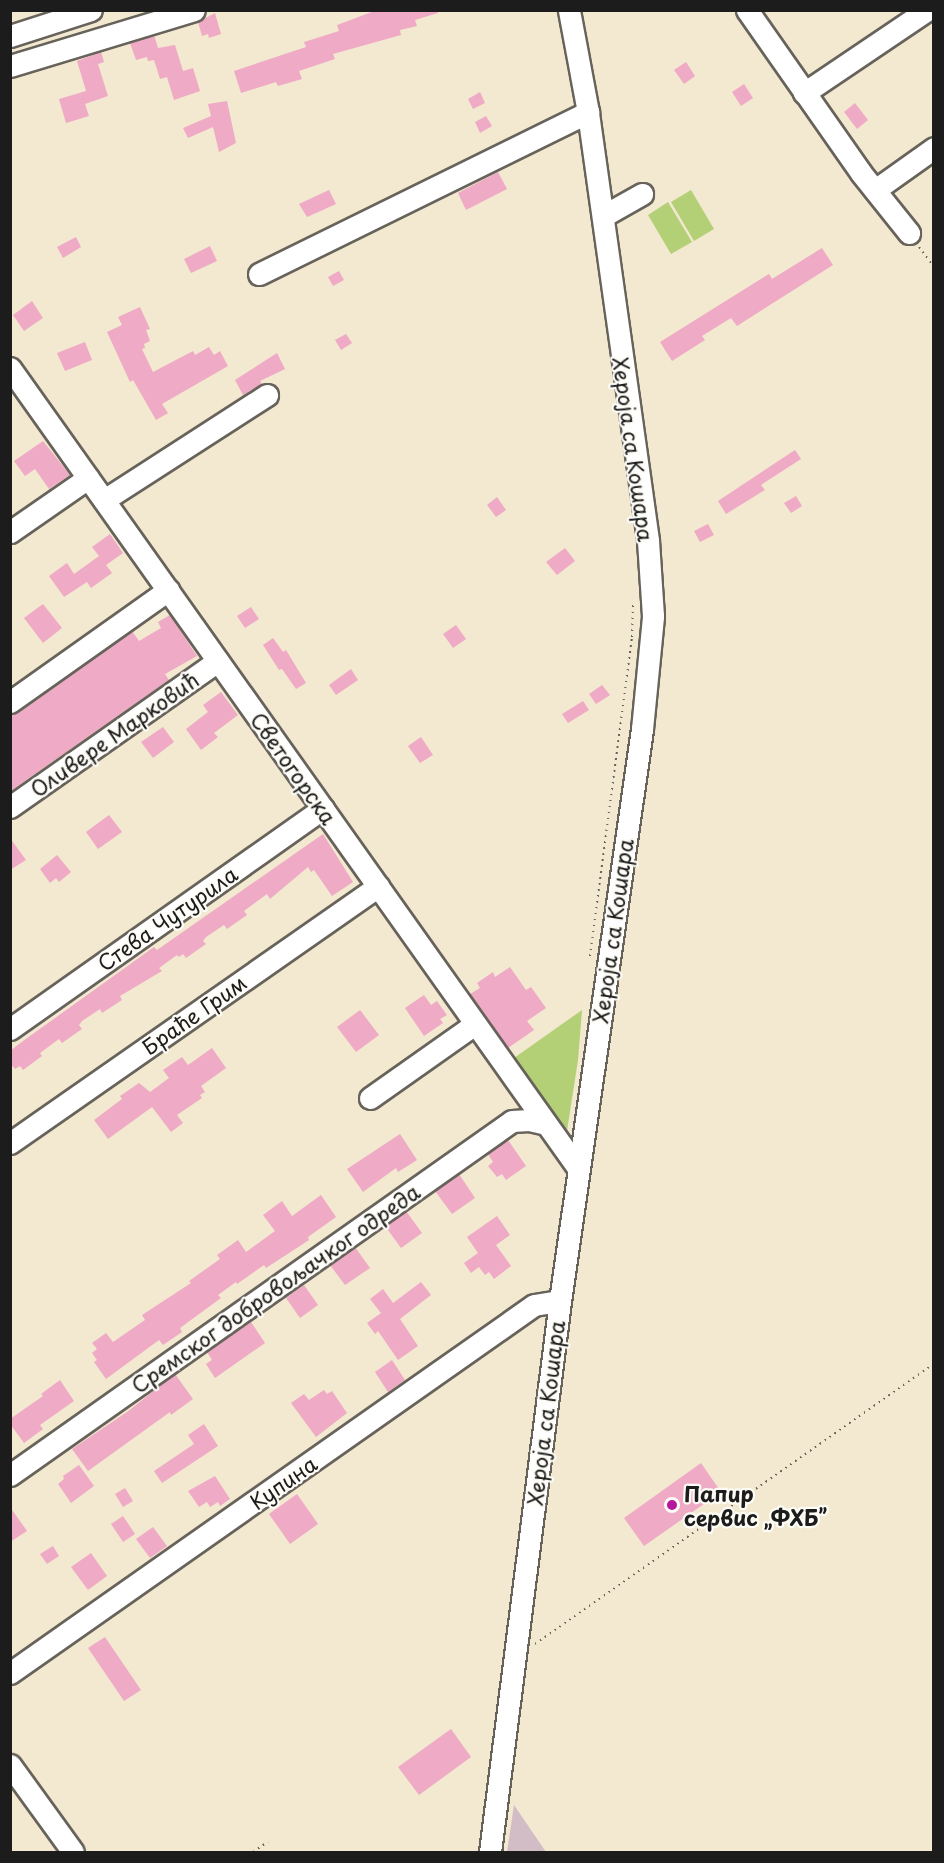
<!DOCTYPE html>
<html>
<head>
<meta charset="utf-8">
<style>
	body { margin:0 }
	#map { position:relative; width:944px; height:1863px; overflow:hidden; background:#f3e8d0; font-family:"Playpen Sans",sans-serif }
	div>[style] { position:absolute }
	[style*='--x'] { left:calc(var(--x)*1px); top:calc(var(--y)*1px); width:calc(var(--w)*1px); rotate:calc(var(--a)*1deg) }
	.industrial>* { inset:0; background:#d2bdc7 }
	.green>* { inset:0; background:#b4d076 }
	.building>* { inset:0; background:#efaac6 }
	.path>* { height:2px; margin-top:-1px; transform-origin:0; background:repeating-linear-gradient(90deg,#67635b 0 1.5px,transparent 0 6px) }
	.roads { filter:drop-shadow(2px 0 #67635b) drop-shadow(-2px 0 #67635b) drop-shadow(0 2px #67635b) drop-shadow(0 -2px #67635b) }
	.minor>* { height:21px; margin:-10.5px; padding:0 10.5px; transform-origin:10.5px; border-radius:10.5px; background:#fff }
	.dots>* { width:16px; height:16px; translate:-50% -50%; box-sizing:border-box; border:3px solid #fdfcf7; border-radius:50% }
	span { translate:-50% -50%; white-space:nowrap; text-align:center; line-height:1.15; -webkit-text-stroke:4.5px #fdfcf7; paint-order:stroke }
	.street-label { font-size:21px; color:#1c1c1c }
	.poi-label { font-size:21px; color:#1c1c1c; font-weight:700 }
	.left { translate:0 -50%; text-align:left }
	.frame { position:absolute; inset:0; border:12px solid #1c1c1c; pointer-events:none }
</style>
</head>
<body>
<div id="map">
	<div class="industrial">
		<div style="clip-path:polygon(514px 1805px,546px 1852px,507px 1852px)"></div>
	</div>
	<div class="green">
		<div style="clip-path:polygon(691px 190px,714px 229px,694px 241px,671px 202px)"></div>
		<div style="clip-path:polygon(668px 202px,692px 242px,671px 254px,648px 215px)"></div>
		<div style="clip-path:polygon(582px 1010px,578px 1060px,567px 1131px,514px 1058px)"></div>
	</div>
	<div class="building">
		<div style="clip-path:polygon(377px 10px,437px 10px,438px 13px,415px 20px,417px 26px,400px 30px,401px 35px,333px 54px,335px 59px,299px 71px,302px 79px,278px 86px,276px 82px,241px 93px,234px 71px,306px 47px,304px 42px,339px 31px,337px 25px)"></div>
		<div style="clip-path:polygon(215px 13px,221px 34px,209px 38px,208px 34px,202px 36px,198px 22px)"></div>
		<div style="clip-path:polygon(154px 35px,158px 48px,175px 45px,183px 71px,193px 68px,200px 91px,174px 100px,167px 77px,160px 79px,154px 60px,148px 61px,147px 57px,136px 60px,130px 43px)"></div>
		<div style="clip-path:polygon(101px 52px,104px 62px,98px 64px,108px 96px,85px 104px,89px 116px,66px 123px,59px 99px,86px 91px,77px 61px)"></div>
		<div style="clip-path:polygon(686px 62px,695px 76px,684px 84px,674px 70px)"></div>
		<div style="clip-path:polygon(744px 84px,753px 98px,741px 106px,732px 92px)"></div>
		<div style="clip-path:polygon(480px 92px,485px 103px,473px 109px,468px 99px)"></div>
		<div style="clip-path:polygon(227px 101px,236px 143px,219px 152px,213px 127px,188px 138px,183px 128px,211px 116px,208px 104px)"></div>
		<div style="clip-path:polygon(855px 103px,868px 120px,857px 129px,844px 112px)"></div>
		<div style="clip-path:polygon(486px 116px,492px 126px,480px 133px,475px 122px)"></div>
		<div style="clip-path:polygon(498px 172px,507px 189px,466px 210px,458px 193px)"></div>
		<div style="clip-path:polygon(329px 190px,336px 204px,307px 217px,299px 204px)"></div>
		<div style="clip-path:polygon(76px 237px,81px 247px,63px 258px,57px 247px)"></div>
		<div style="clip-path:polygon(210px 246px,217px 261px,191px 273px,184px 259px)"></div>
		<div style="clip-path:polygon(822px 248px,833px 265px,737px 326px,731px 318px,702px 336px,705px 340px,672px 361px,660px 342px,769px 274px,772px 279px)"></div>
		<div style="clip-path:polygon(339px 271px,344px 280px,333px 286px,328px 277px)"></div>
		<div style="clip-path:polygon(32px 301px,43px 318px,24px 331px,13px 315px)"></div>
		<div style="clip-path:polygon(140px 307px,150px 329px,146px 330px,150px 341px,144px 344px,145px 348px,142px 349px,153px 372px,193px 351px,195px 355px,209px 347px,214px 355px,220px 351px,228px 366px,162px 404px,168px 413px,156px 420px,133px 380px,130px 382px,107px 332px,122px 325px,118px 317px)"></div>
		<div style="clip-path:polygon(346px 334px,352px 343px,341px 350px,335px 340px)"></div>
		<div style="clip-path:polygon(85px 342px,92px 360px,65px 371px,57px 353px)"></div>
		<div style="clip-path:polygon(277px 353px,285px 369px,260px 381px,262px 384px,243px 395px,235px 380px)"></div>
		<div style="clip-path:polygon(43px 441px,70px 475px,49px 489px,35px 469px,25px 476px,14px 461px)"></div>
		<div style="clip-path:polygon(795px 450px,801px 459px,761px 485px,765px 490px,726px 514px,718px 501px)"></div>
		<div style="clip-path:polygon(796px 496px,802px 506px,791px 513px,784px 503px)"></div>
		<div style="clip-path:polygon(497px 497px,506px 510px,496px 517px,487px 505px)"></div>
		<div style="clip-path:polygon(708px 524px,714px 535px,700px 542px,694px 531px)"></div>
		<div style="clip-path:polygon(110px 534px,123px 553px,106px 565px,112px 573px,91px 588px,87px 582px,64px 597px,49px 576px,67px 563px,74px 574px,99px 556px,92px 547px)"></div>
		<div style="clip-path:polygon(565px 548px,575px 561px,557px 575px,546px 562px)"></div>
		<div style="clip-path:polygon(43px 604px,62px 628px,43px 643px,24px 618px)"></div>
		<div style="clip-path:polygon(251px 607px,259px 619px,245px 628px,237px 616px)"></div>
		<div style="clip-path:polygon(170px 615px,197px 656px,165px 674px,169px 680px,12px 790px,10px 716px,132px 631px,139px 641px,161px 628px,158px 622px)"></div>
		<div style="clip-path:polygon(456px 625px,466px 639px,453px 648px,443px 634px)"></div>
		<div style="clip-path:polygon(273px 638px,283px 652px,286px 650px,306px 683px,296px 689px,282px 669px,279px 670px,263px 645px)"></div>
		<div style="clip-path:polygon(351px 669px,358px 680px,336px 695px,329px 685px)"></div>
		<div style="clip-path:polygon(602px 685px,610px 695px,596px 704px,589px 694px)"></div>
		<div style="clip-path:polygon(221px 692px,238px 715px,214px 733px,218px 737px,201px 750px,186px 729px,208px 712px,203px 705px)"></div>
		<div style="clip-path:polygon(583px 701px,589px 710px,568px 723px,562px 714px)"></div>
		<div style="clip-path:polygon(163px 727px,174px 742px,153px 758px,141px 742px)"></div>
		<div style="clip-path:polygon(421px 737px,433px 755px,420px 763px,408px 746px)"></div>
		<div style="clip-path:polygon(109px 815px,122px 832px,98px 849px,86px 832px)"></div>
		<div style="clip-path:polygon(323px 834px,353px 882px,332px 896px,314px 870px,311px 872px,308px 867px,270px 899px,267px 894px,248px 908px,244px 911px,247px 915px,227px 929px,224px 925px,206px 937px,203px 941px,206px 944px,186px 958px,183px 954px,179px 957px,177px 955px,159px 968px,162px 971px,120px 996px,122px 1000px,102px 1013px,100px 1009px,82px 1021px,79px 1025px,82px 1029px,62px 1043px,59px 1039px,40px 1053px,42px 1056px,23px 1070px,20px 1066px,15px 1069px,10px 1063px,10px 1051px,23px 1041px,154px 947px,157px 950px)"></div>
		<div style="clip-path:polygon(10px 838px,26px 860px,10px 870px)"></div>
		<div style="clip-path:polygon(57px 855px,71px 872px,59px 882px,56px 878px,50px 883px,40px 869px)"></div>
		<div style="clip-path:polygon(510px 967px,526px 990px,531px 987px,546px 1008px,527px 1021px,534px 1030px,508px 1048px,470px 994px,480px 988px,477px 983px,493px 972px,495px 977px)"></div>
		<div style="clip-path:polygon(424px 995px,431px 1005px,437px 1001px,447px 1015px,440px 1019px,443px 1023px,424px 1036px,405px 1008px)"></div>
		<div style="clip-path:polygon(360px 1010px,379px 1035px,356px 1052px,337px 1027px)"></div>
		<div style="clip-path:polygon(212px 1048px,226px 1068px,201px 1086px,205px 1092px,200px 1095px,202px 1098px,177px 1115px,183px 1123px,171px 1132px,152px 1107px,108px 1139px,94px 1120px,122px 1099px,120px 1096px,139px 1083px,150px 1092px,169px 1078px,163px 1070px,182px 1057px,188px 1065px)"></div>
		<div style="clip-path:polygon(400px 1134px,417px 1160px,398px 1172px,396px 1168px,363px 1192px,347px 1169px)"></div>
		<div style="clip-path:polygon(508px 1140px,526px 1166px,506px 1180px,502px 1174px,497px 1177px,488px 1166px,493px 1162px,488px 1154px)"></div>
		<div style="clip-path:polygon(459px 1174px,475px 1198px,452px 1214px,435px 1191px)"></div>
		<div style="clip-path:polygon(321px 1195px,336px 1217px,308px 1237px,309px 1240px,266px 1268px,264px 1265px,237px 1284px,236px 1282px,218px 1295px,221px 1298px,180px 1328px,182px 1332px,163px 1345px,159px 1340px,106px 1379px,94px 1362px,97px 1360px,92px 1353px,97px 1349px,92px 1343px,106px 1333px,113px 1342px,145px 1320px,142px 1315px,191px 1283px,189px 1281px,220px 1259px,217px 1255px,238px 1240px,246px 1252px,275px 1231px,263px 1215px,282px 1201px,292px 1216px)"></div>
		<div style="clip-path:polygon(406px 1211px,422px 1233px,401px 1248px,385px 1226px)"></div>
		<div style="clip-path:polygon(497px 1216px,510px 1235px,496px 1245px,511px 1266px,494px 1279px,489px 1272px,485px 1275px,479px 1267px,471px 1273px,464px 1263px,478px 1253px,467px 1237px)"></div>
		<div style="clip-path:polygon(355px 1247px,370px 1268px,345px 1285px,330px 1265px)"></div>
		<div style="clip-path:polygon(421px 1282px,431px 1295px,400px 1319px,418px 1346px,398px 1360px,378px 1331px,375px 1334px,367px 1323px,381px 1313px,370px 1299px,383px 1289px,393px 1303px)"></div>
		<div style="clip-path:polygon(304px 1285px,318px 1305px,300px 1318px,286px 1298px)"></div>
		<div style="clip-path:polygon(251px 1322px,265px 1343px,215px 1378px,206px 1364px,212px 1360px,207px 1352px)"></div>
		<div style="clip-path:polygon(392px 1360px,405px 1380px,388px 1392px,375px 1372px)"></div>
		<div style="clip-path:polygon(175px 1374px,193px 1399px,171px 1415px,170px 1412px,88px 1471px,72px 1449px,127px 1412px)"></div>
		<div style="clip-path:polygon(60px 1380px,74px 1401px,40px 1425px,43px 1429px,24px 1443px,10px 1424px,10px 1419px,43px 1396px,41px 1394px)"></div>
		<div style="clip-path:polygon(324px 1390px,327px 1394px,332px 1391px,347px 1413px,316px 1437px,291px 1403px,304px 1394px,309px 1400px)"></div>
		<div style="clip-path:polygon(204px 1424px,218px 1446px,162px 1483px,154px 1471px,194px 1444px,188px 1435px)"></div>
		<div style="clip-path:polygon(701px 1463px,721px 1492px,644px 1546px,624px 1518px)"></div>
		<div style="clip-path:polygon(79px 1465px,94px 1486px,71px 1503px,58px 1484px,64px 1479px,63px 1476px)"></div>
		<div style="clip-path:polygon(215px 1476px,230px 1499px,220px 1506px,218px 1502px,210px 1507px,207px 1502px,199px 1507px,188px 1491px)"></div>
		<div style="clip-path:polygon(125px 1488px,133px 1501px,123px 1507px,115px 1494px)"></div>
		<div style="clip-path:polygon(297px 1494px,318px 1524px,290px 1544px,269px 1514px)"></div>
		<div style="clip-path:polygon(10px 1507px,27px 1531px,10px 1542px)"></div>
		<div style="clip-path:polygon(123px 1516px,135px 1534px,123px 1542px,111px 1524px)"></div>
		<div style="clip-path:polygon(153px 1527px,167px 1546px,150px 1558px,136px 1539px)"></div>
		<div style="clip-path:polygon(53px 1546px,59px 1556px,47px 1564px,40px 1554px)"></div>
		<div style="clip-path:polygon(91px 1553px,107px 1576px,88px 1590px,71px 1567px)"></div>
		<div style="clip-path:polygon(105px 1637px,141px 1690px,124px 1701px,88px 1648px)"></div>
		<div style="clip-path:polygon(451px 1729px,471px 1757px,419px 1795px,398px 1767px)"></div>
	</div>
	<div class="path">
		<div style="--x:919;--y:247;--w:25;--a:53"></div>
		<div style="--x:590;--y:956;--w:322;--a:-82.5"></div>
		<div style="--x:632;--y:637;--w:36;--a:-88"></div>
		<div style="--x:535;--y:1644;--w:487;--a:-35.1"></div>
		<div style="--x:253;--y:1852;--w:18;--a:-34"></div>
	</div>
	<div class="roads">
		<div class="minor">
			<div style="--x:747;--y:10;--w:199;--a:55"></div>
			<div style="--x:861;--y:173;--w:77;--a:51.3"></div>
			<div style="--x:10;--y:36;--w:85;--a:-17.8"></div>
			<div style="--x:10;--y:66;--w:192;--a:-16.9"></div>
			<div style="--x:804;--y:93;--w:148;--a:-34"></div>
			<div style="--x:875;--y:190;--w:72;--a:-35.4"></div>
			<div style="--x:603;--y:216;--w:45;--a:-29.4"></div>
			<div style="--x:259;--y:274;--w:367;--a:-26.2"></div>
			<div style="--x:10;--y:368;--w:981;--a:54.63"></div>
			<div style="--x:104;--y:500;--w:194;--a:-32.8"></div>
			<div style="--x:10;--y:532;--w:95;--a:-34.7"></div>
			<div style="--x:10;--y:702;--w:194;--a:-35.3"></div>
			<div style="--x:10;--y:807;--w:254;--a:-35.1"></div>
			<div style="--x:10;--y:1029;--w:383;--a:-35.2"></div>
			<div style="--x:370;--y:1098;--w:128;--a:-35.2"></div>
			<div style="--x:10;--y:1143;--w:449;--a:-34.9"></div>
			<div style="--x:10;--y:1475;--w:614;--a:-35.19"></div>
			<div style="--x:512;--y:1121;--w:17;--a:-3"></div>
			<div style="--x:529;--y:1120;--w:17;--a:13"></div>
			<div style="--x:10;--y:1673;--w:640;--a:-35.08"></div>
			<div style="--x:534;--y:1305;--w:26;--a:-9"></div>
			<div style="--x:10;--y:1765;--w:107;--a:54.1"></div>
			<div style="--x:490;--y:1852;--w:555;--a:-82.76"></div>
			<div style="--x:560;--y:1301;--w:578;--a:-81.84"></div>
			<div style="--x:642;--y:729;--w:114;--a:-84.4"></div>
			<div style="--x:653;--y:616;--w:76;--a:-93.8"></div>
			<div style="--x:648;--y:540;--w:432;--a:-98"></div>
			<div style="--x:588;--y:112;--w:104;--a:-100.6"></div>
		</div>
	</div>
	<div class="dots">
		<div style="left:672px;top:1505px;background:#b5179e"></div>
	</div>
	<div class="street-label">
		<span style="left:634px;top:449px;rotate:82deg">Хероја са Кошара</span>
		<span style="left:114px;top:734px;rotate:-35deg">Оливере Марковић</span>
		<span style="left:294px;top:768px;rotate:55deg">Светогорска</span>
		<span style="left:167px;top:918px;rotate:-35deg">Стева Чутурила</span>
		<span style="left:612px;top:931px;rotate:-82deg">Хероја са Кошара</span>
		<span style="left:194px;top:1014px;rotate:-35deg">Браће Грим</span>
		<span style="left:275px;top:1288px;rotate:-35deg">Сремског добровољачког одреда</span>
		<span style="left:545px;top:1413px;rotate:-83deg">Хероја са Кошара</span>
		<span style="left:283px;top:1482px;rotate:-35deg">Купина</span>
	</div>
	<div class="poi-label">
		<span class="left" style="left:684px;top:1505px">Папир<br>сервис „ФХБ”</span>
	</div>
	<div class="frame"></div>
</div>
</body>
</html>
